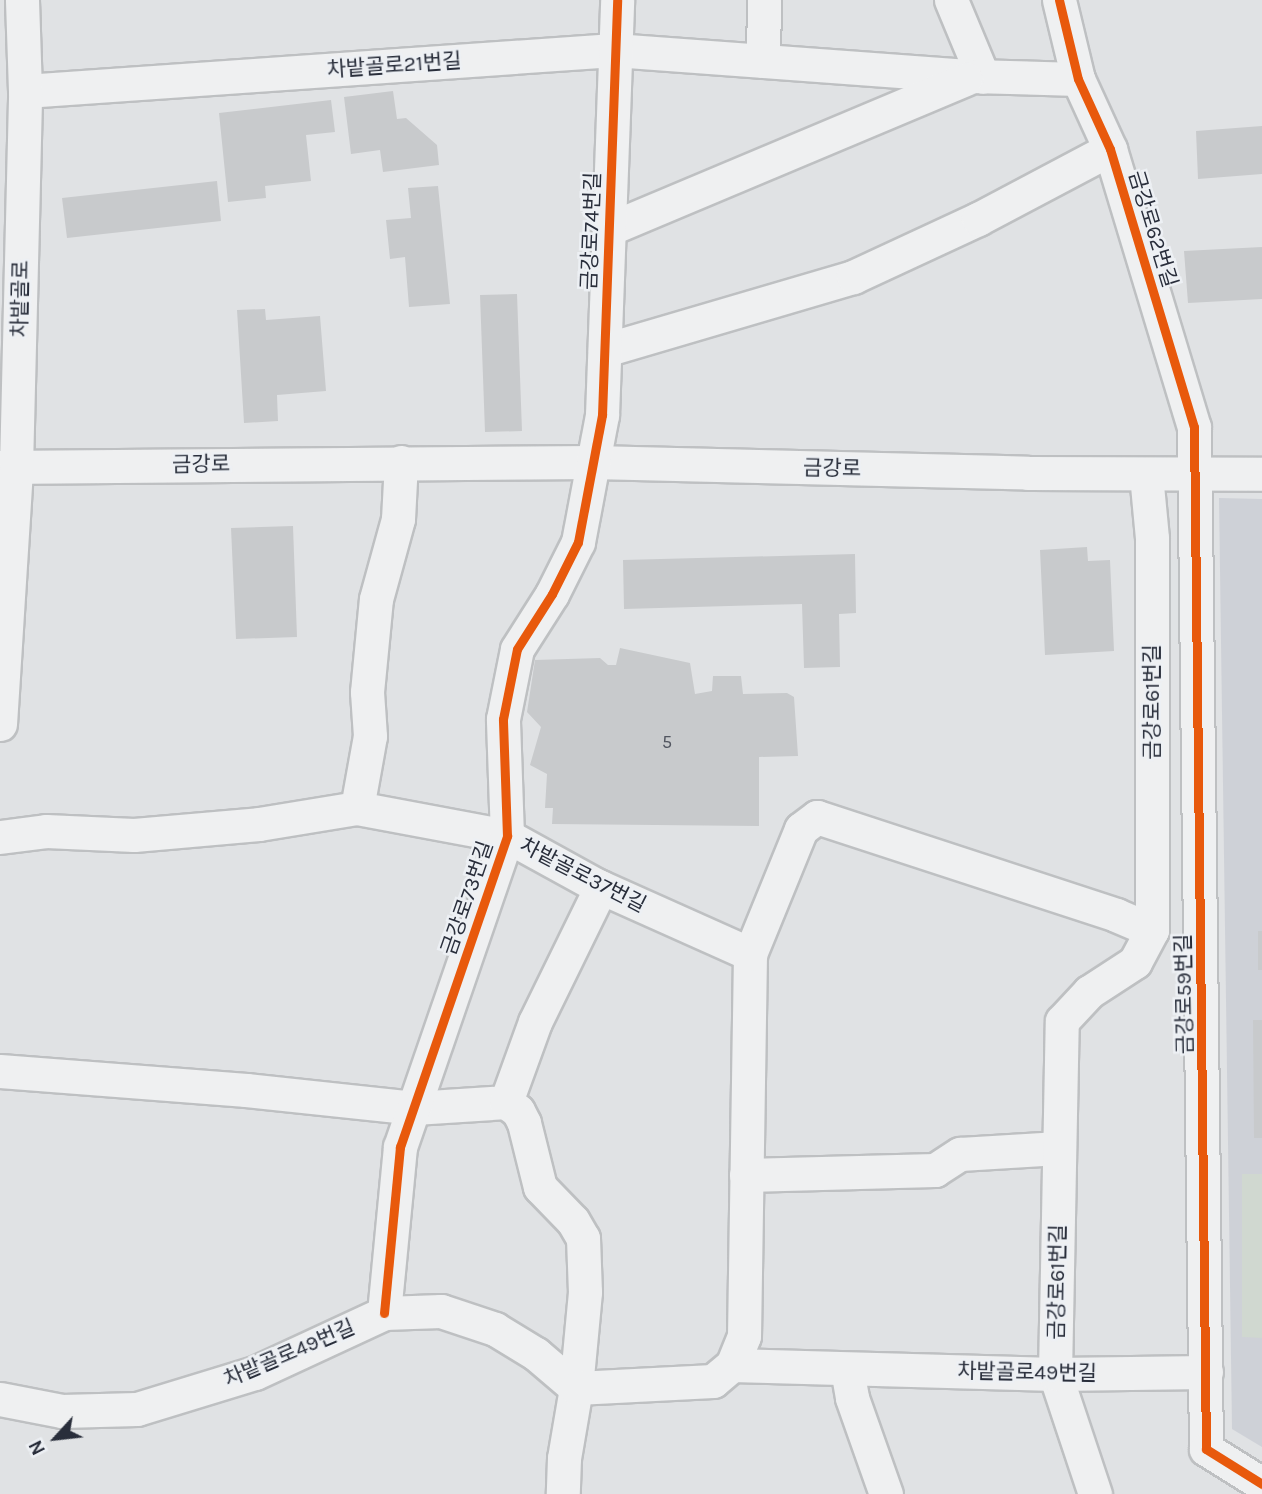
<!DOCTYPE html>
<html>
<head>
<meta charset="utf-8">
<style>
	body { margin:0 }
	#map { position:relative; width:1262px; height:1494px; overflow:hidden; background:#e0e2e4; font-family:Karla,"Noto Sans KR",sans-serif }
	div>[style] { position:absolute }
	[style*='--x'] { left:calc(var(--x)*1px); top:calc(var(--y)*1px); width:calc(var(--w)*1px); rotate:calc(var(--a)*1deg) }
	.built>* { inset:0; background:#ced1d7 }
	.green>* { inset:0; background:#d0d8d0 }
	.building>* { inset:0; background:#c8cacc }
	.roads { filter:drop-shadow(2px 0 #bec0c2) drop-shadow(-2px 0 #bec0c2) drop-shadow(0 2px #bec0c2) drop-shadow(0 -2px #bec0c2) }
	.minor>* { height:33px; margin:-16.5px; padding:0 16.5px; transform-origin:16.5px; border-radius:16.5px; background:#eff0f1 }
	.cycleway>* { height:9px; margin:-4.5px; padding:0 4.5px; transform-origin:4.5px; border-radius:4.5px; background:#e8590c }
	span { translate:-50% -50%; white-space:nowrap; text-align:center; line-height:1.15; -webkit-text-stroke:5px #edf0f4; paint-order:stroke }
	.number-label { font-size:18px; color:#525660 }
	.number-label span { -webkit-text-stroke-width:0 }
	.street-label { font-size:21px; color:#292e3b }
	.north { position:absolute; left:21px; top:1403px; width:70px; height:70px; -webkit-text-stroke:5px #edf0f4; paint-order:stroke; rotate:243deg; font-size:19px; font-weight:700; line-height:28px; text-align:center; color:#292e3b }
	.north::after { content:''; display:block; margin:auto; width:24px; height:32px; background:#292e3b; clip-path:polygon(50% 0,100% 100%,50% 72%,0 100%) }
</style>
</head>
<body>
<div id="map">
	<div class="built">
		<div style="clip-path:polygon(1219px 498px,1262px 499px,1262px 1447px,1232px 1429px)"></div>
	</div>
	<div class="green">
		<div style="clip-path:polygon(1242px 1174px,1262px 1174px,1262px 1338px,1242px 1337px)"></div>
	</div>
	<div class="building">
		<div style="clip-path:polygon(393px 91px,397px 119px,406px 118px,437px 145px,439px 165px,383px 172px,380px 150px,351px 154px,344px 97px)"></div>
		<div style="clip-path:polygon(331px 100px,335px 132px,306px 135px,311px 181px,265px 186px,266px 198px,228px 202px,219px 113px)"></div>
		<div style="clip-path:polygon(1262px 126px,1262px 174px,1198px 179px,1196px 131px)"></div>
		<div style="clip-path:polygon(217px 181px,221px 221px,67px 238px,62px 198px)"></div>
		<div style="clip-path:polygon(438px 186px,450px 304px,409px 307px,405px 257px,390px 259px,386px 220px,411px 218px,408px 188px)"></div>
		<div style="clip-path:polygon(1262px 247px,1262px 299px,1188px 303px,1184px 251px)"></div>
		<div style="clip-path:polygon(517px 294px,522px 431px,485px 432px,480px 295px)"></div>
		<div style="clip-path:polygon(265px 309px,266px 320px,320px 316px,326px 391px,277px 395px,278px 421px,244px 423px,237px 310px)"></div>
		<div style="clip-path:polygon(293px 526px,297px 637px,236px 639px,231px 528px)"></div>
		<div style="clip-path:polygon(1087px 547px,1088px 561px,1110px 560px,1114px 651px,1045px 655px,1040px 550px)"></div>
		<div style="clip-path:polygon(855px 554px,856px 613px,839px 614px,840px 667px,804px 668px,802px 604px,624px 609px,623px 560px)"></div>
		<div style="clip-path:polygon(620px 648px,690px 663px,695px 694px,712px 691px,713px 676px,741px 676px,743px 694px,787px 693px,794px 697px,798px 756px,759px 757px,759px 826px,552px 824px,553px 808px,545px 808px,547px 774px,530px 765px,541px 727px,527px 712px,535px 660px,600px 658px,608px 665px,616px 665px)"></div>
		<div style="clip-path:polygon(1258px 931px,1262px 931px,1262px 970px,1258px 970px)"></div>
		<div style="clip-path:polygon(1253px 1020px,1262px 1020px,1262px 1138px,1254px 1138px)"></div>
	</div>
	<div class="roads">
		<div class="minor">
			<div style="--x:951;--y:0;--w:83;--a:67.4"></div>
			<div style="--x:1059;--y:0;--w:81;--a:76.5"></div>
			<div style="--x:1078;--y:79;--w:77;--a:65.4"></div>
			<div style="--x:1110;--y:149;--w:290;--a:73.2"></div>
			<div style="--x:1194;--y:427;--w:1022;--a:89.33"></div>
			<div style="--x:1206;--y:1449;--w:66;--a:32"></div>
			<div style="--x:763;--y:61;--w:61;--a:-89.1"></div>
			<div style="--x:25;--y:91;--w:590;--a:-3.98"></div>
			<div style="--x:614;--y:50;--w:358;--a:4.2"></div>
			<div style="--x:971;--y:76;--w:107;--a:1.6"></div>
			<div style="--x:609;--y:229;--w:387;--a:-22.8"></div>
			<div style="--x:605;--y:350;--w:259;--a:-16.4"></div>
			<div style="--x:853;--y:277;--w:138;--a:-24.9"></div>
			<div style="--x:978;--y:219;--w:149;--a:-27.9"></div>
			<div style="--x:0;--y:467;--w:593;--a:-0.48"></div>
			<div style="--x:593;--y:462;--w:435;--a:1.4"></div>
			<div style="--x:1028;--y:473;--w:234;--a:0.2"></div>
			<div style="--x:0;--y:724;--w:257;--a:-86.4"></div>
			<div style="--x:16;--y:467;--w:376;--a:-88.6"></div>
			<div style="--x:25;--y:91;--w:91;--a:-91.9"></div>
			<div style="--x:357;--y:808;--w:73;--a:-79.8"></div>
			<div style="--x:370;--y:736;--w:44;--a:-93.9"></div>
			<div style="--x:367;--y:692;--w:93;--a:-84.5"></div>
			<div style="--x:376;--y:599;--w:83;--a:-74.6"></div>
			<div style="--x:398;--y:519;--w:57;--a:-87"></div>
			<div style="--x:0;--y:837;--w:46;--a:-7.4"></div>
			<div style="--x:46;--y:831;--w:88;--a:2.6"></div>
			<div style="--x:134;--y:835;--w:125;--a:-5"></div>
			<div style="--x:259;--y:824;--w:99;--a:-9.3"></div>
			<div style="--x:357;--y:808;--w:153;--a:10.6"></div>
			<div style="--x:507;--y:836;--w:102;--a:28.8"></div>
			<div style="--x:596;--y:885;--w:169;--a:24.1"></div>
			<div style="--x:750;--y:954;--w:382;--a:90.9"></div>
			<div style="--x:744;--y:1336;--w:31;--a:112"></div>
			<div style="--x:750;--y:954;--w:135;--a:-67.8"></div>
			<div style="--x:801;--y:829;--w:20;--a:-37"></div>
			<div style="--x:817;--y:817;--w:315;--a:18.1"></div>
			<div style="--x:1116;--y:915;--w:39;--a:23"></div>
			<div style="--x:0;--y:1071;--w:247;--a:4.4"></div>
			<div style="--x:246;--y:1090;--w:169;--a:6.1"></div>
			<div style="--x:414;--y:1108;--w:92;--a:-3.7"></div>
			<div style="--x:506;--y:1102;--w:85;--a:-70.1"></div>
			<div style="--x:535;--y:1022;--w:150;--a:-63.9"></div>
			<div style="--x:506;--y:1102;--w:15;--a:37"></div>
			<div style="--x:518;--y:1111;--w:13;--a:63"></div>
			<div style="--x:524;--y:1123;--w:66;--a:76"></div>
			<div style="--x:540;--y:1187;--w:47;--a:45.9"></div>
			<div style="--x:573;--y:1221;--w:20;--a:60"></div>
			<div style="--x:583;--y:1238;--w:54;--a:87.9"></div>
			<div style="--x:585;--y:1292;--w:96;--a:95.4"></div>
			<div style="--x:576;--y:1388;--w:71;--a:99.7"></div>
			<div style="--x:564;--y:1458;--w:36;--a:92"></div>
			<div style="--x:746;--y:1175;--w:189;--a:-1.5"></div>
			<div style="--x:935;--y:1170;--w:30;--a:-33"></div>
			<div style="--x:960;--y:1154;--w:99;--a:-3.5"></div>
			<div style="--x:384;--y:1313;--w:167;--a:-84.5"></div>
			<div style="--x:400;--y:1147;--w:329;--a:-71"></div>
			<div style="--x:507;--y:836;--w:117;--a:-92"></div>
			<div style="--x:503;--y:719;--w:71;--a:-78.7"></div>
			<div style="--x:517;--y:649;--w:65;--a:-57.5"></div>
			<div style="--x:552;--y:594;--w:58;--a:-63.4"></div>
			<div style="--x:578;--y:542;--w:129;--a:-79.3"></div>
			<div style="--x:602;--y:415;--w:415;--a:-87.9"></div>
			<div style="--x:847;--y:1369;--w:29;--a:80"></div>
			<div style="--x:852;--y:1398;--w:102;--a:70.5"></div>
			<div style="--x:0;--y:1399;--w:63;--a:11"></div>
			<div style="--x:62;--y:1411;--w:75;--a:-1.5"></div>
			<div style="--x:137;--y:1409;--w:123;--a:-17"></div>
			<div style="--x:255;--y:1373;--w:142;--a:-24.9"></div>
			<div style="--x:384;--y:1313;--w:57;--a:-2"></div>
			<div style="--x:441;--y:1311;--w:57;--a:18.4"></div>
			<div style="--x:495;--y:1329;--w:48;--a:31.4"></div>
			<div style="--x:536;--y:1354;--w:52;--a:40.4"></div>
			<div style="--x:576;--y:1388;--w:137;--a:-2.9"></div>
			<div style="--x:713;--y:1381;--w:25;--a:-40"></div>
			<div style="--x:732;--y:1365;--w:323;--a:1.6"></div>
			<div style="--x:1055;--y:1374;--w:151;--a:-0.8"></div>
			<div style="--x:1095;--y:1494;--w:126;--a:-108.4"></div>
			<div style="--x:1055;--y:1374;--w:353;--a:-88.9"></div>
			<div style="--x:1062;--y:1021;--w:40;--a:-47"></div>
			<div style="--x:1089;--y:992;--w:55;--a:-33.1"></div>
			<div style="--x:1135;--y:962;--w:36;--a:-62"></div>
			<div style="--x:1152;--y:930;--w:392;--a:-90"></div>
			<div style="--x:1152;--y:538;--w:64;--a:-95.4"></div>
		</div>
	</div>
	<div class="cycleway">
		<div style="--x:1059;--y:0;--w:81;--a:76.5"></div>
		<div style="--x:1078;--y:79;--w:77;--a:65.4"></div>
		<div style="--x:1110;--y:149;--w:290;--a:73.2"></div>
		<div style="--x:1194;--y:427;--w:1022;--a:89.33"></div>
		<div style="--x:1206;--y:1449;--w:66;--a:32"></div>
		<div style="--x:384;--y:1313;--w:167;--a:-84.5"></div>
		<div style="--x:400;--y:1147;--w:329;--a:-71"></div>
		<div style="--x:507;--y:836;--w:117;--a:-92"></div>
		<div style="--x:503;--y:719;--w:71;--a:-78.7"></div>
		<div style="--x:517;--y:649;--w:65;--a:-57.5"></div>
		<div style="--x:552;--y:594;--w:58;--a:-63.4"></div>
		<div style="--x:578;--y:542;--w:129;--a:-79.3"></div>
		<div style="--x:602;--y:415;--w:415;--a:-87.9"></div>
	</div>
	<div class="number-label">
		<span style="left:667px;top:742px">5</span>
	</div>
	<div class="street-label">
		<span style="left:394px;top:65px;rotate:-4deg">차밭골로21번길</span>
		<span style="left:1153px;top:229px;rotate:73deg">금강로62번길</span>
		<span style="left:591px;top:231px;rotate:-88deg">금강로74번길</span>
		<span style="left:20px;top:299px;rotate:-89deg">차밭골로</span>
		<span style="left:201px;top:464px;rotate:-1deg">금강로</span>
		<span style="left:832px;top:468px;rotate:1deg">금강로</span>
		<span style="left:1152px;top:702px;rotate:-90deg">금강로61번길</span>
		<span style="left:583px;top:875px;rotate:27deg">차밭골로37번길</span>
		<span style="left:467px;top:898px;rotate:-71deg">금강로73번길</span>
		<span style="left:1184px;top:994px;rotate:-91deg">금강로59번길</span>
		<span style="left:1057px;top:1282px;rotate:-89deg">금강로61번길</span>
		<span style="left:289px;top:1353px;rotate:-23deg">차밭골로49번길</span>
		<span style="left:1027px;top:1372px;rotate:1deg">차밭골로49번길</span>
	</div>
	<div class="north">N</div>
</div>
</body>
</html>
